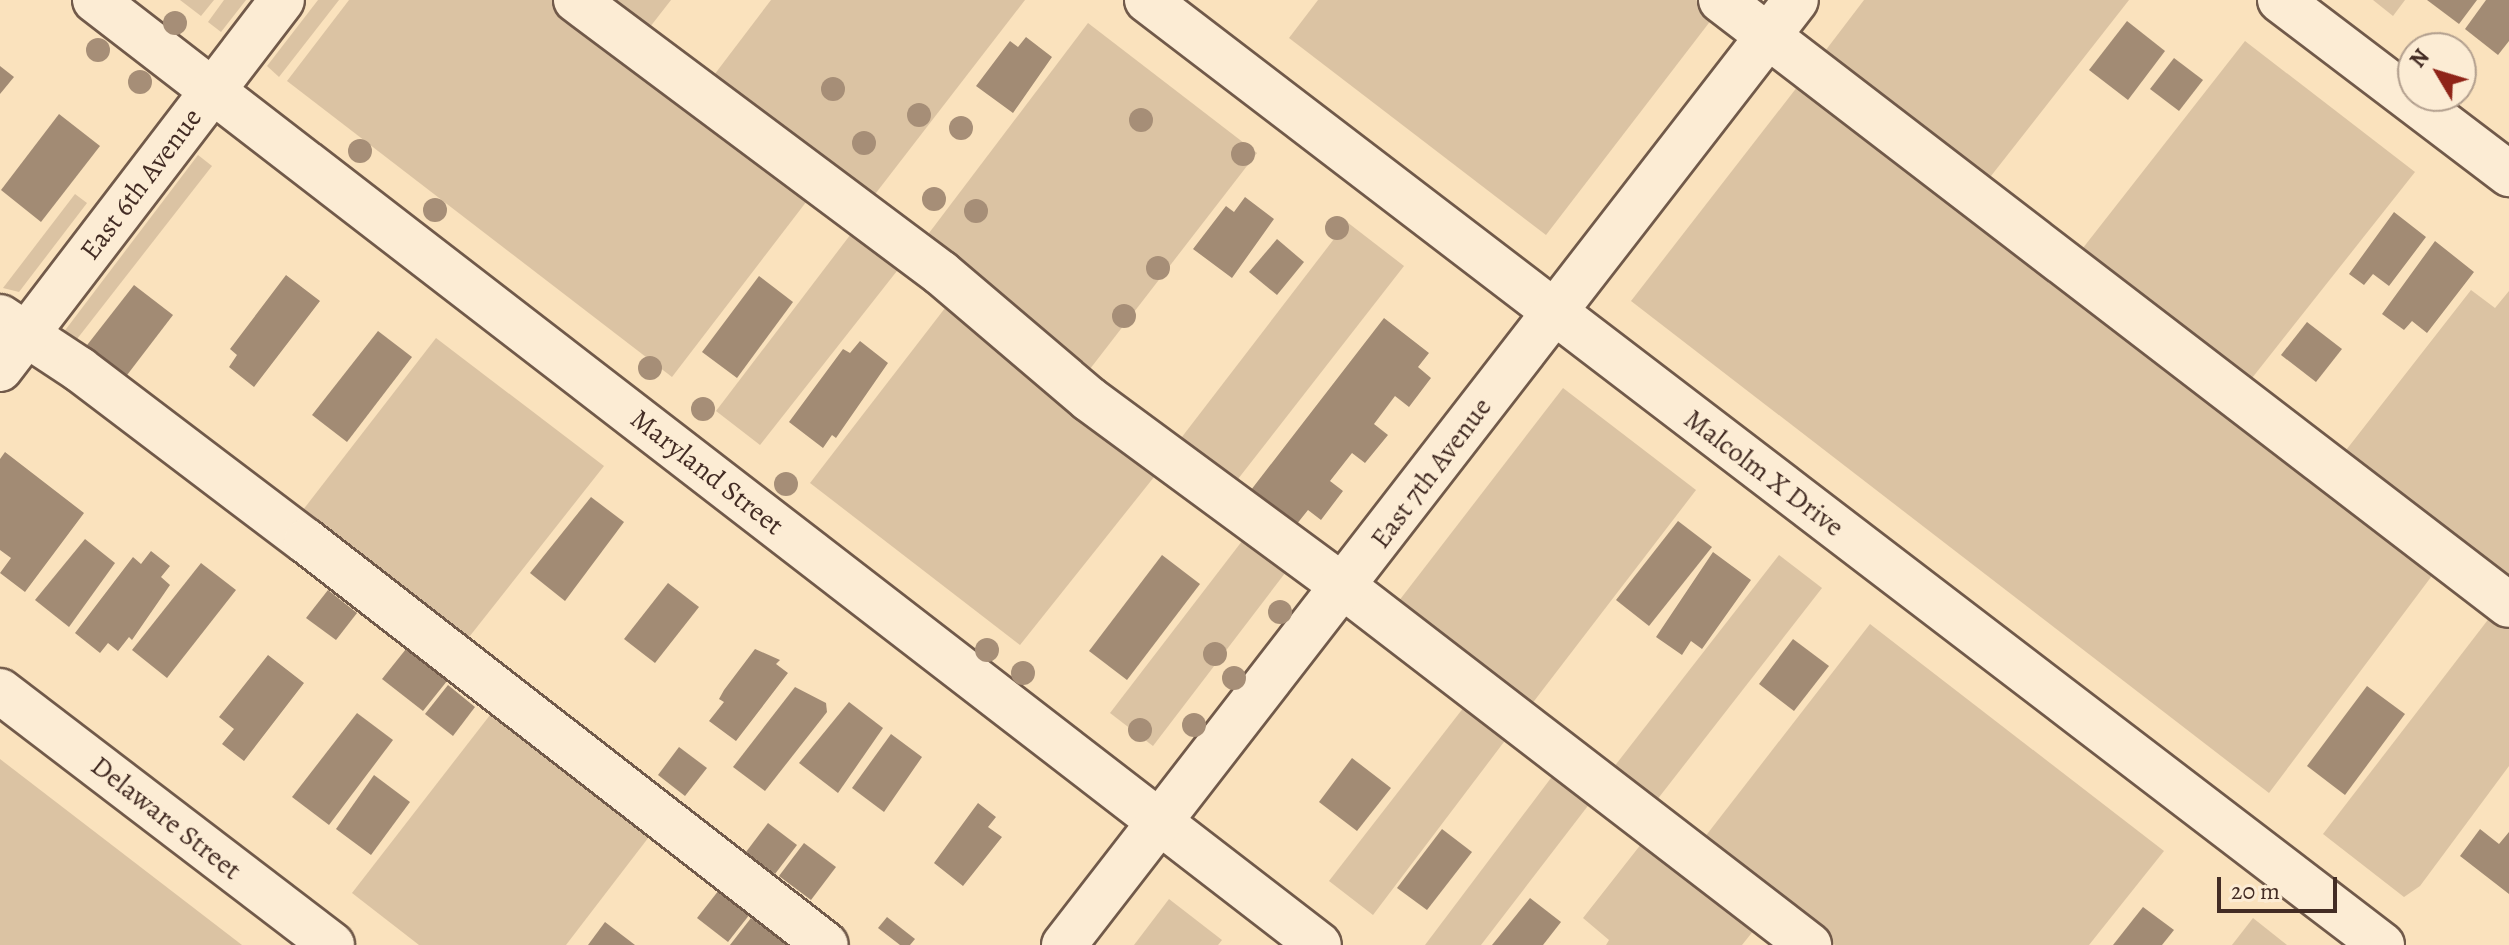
<!DOCTYPE html>
<html>
<head>
<meta charset="utf-8">
<style>
	body { margin:0 }
	#map { position:relative; width:2509px; height:945px; overflow:hidden; background:#fae2bd; font-family:Alegreya,serif }
	div>[style] { position:absolute }
	[style*='--x'] { left:calc(var(--x)*1px); top:calc(var(--y)*1px); width:calc(var(--w)*1px); rotate:calc(var(--a)*1deg) }
	.green>* { inset:0; background:#dbc3a3 }
	.building>* { inset:0; background:#a28b74 }
	.roads { filter:drop-shadow(2px 0 #715a4a) drop-shadow(-2px 0 #715a4a) drop-shadow(0 2px #715a4a) drop-shadow(0 -2px #715a4a) }
	.minor>* { height:44px; margin:-22px; padding:0 22px; transform-origin:22px; border-radius:22px; background:#fcecd4 }
	.trees>* { width:24px; height:24px; margin:-12px; border-radius:50%; background:#a68e77 }
	span { translate:-50% -50%; white-space:nowrap; text-align:center; line-height:1.15; -webkit-text-stroke:7px #fcecd4; paint-order:stroke }
	.street-label { font-size:28px; color:#432c24 }
	.north { position:absolute; left:2397px; top:32px; width:80px; height:80px; box-sizing:border-box; background:#fcecd4; border:2px solid #b29f8e; border-radius:50%; rotate:308deg; font-size:22px; font-weight:700; line-height:32px; text-align:center; color:#432c24 }
	.north::after { content:''; display:block; margin:auto; width:28px; height:36px; background:#8f2418; clip-path:polygon(50% 0,100% 100%,50% 72%,0 100%) }
	.scale { position:absolute; left:2217px; top:877px; width:120px; height:36px; box-sizing:border-box; border:4px solid #432c24; border-top:0; padding-left:10px; font-size:24px; line-height:28px; white-space:nowrap; color:#432c24; -webkit-text-stroke:6px #fcecd4; paint-order:stroke }
</style>
</head>
<body>
<div id="map">
	<div class="green">
		<div style="clip-path:polygon(180px 0,214px 0,201px 16px)"></div>
		<div style="clip-path:polygon(224px 0,246px 0,221px 32px,208px 22px)"></div>
		<div style="clip-path:polygon(318px 0,339px 0,279px 77px,267px 66px)"></div>
		<div style="clip-path:polygon(349px 0,555px 0,813px 193px,672px 377px,287px 81px)"></div>
		<div style="clip-path:polygon(594px 0,671px 0,643px 36px)"></div>
		<div style="clip-path:polygon(771px 0,1025px 0,869px 202px,708px 83px)"></div>
		<div style="clip-path:polygon(1318px 0,1696px 0,1715px 15px,1546px 235px,1289px 38px)"></div>
		<div style="clip-path:polygon(1864px 0,2129px 0,1980px 190px,1816px 63px)"></div>
		<div style="clip-path:polygon(2373px 0,2405px 0,2393px 16px)"></div>
		<div style="clip-path:polygon(1088px 23px,1257px 153px,1083px 378px,923px 241px)"></div>
		<div style="clip-path:polygon(2245px 41px,2415px 172px,2241px 392px,2072px 262px)"></div>
		<div style="clip-path:polygon(1801px 82px,2440px 565px,2269px 793px,1631px 301px)"></div>
		<div style="clip-path:polygon(198px 155px,212px 166px,70px 348px,60px 337px)"></div>
		<div style="clip-path:polygon(75px 194px,87px 203px,19px 292px,3px 288px)"></div>
		<div style="clip-path:polygon(1347px 222px,1404px 266px,1231px 488px,1175px 446px)"></div>
		<div style="clip-path:polygon(857px 226px,904px 262px,760px 445px,716px 411px)"></div>
		<div style="clip-path:polygon(2471px 290px,2495px 308px,2509px 291px,2509px 592px,2336px 463px)"></div>
		<div style="clip-path:polygon(952px 299px,1162px 467px,1020px 645px,810px 483px)"></div>
		<div style="clip-path:polygon(436px 338px,604px 466px,462px 646px,296px 519px)"></div>
		<div style="clip-path:polygon(1563px 388px,1696px 490px,1528px 709px,1395px 606px)"></div>
		<div style="clip-path:polygon(1249px 532px,1292px 564px,1153px 746px,1110px 713px)"></div>
		<div style="clip-path:polygon(1779px 555px,1822px 588px,1653px 805px,1610px 772px)"></div>
		<div style="clip-path:polygon(2497px 608px,2509px 617px,2509px 766px,2420px 886px,2404px 897px,2323px 834px)"></div>
		<div style="clip-path:polygon(1870px 624px,2164px 851px,2089px 945px,1835px 945px,1701px 842px)"></div>
		<div style="clip-path:polygon(1471px 698px,1513px 730px,1373px 915px,1329px 881px)"></div>
		<div style="clip-path:polygon(497px 706px,655px 829px,566px 945px,419px 945px,352px 893px)"></div>
		<div style="clip-path:polygon(0 759px,242px 945px,0 945px)"></div>
		<div style="clip-path:polygon(1560px 766px,1597px 794px,1481px 945px,1425px 945px)"></div>
		<div style="clip-path:polygon(1649px 834px,1762px 920px,1742px 945px,1606px 945px,1609px 940px,1583px 918px)"></div>
		<div style="clip-path:polygon(1169px 899px,1222px 940px,1218px 945px,1134px 945px)"></div>
		<div style="clip-path:polygon(2253px 918px,2287px 945px,2232px 945px)"></div>
	</div>
	<div class="building">
		<div style="clip-path:polygon(2427px 0,2477px 0,2459px 24px)"></div>
		<div style="clip-path:polygon(2486px 0,2509px 0,2509px 41px,2498px 55px,2465px 29px)"></div>
		<div style="clip-path:polygon(2127px 21px,2165px 51px,2128px 100px,2089px 70px)"></div>
		<div style="clip-path:polygon(1026px 37px,1052px 57px,1013px 113px,976px 86px,1010px 41px,1018px 47px)"></div>
		<div style="clip-path:polygon(2174px 58px,2203px 80px,2179px 111px,2150px 89px)"></div>
		<div style="clip-path:polygon(0 66px,14px 77px,0 94px)"></div>
		<div style="clip-path:polygon(59px 114px,100px 146px,41px 222px,1px 190px)"></div>
		<div style="clip-path:polygon(1245px 197px,1274px 219px,1232px 278px,1193px 249px,1226px 206px,1234px 212px)"></div>
		<div style="clip-path:polygon(2394px 212px,2426px 237px,2389px 286px,2373px 274px,2364px 285px,2349px 274px)"></div>
		<div style="clip-path:polygon(1277px 239px,1304px 262px,1277px 295px,1249px 272px)"></div>
		<div style="clip-path:polygon(2435px 241px,2474px 272px,2427px 333px,2412px 321px,2404px 330px,2382px 314px)"></div>
		<div style="clip-path:polygon(286px 275px,320px 301px,254px 387px,229px 367px,237px 355px,230px 349px)"></div>
		<div style="clip-path:polygon(759px 276px,793px 302px,737px 378px,702px 352px)"></div>
		<div style="clip-path:polygon(134px 285px,173px 315px,124px 379px,84px 349px)"></div>
		<div style="clip-path:polygon(1384px 318px,1429px 353px,1418px 367px,1431px 378px,1409px 407px,1395px 396px,1374px 424px,1388px 435px,1365px 463px,1352px 453px,1330px 481px,1343px 491px,1321px 520px,1308px 510px,1296px 525px,1251px 490px)"></div>
		<div style="clip-path:polygon(2307px 322px,2342px 349px,2316px 382px,2281px 355px)"></div>
		<div style="clip-path:polygon(378px 331px,412px 357px,347px 442px,312px 415px)"></div>
		<div style="clip-path:polygon(860px 341px,888px 363px,836px 438px,832px 435px,823px 448px,789px 422px,843px 349px,850px 353px)"></div>
		<div style="clip-path:polygon(5px 452px,84px 513px,25px 592px,0 573px,11px 558px,0 550px,0 459px)"></div>
		<div style="clip-path:polygon(591px 497px,624px 522px,565px 601px,530px 573px)"></div>
		<div style="clip-path:polygon(1678px 521px,1712px 547px,1649px 626px,1616px 600px)"></div>
		<div style="clip-path:polygon(85px 539px,115px 563px,69px 627px,35px 600px)"></div>
		<div style="clip-path:polygon(151px 551px,170px 566px,161px 577px,170px 585px,132px 640px,129px 637px,118px 651px,108px 643px,100px 653px,75px 633px,133px 557px,141px 564px)"></div>
		<div style="clip-path:polygon(1713px 552px,1751px 580px,1702px 649px,1691px 641px,1682px 655px,1656px 637px)"></div>
		<div style="clip-path:polygon(1162px 555px,1200px 584px,1127px 680px,1089px 651px)"></div>
		<div style="clip-path:polygon(201px 563px,236px 590px,167px 678px,132px 650px)"></div>
		<div style="clip-path:polygon(668px 583px,699px 607px,655px 663px,624px 639px)"></div>
		<div style="clip-path:polygon(328px 590px,357px 613px,336px 640px,306px 618px)"></div>
		<div style="clip-path:polygon(1793px 639px,1829px 666px,1794px 711px,1759px 684px)"></div>
		<div style="clip-path:polygon(406px 649px,447px 681px,423px 711px,382px 679px)"></div>
		<div style="clip-path:polygon(755px 649px,780px 660px,776px 664px,788px 673px,736px 741px,709px 721px,724px 702px,719px 699px,724px 690px)"></div>
		<div style="clip-path:polygon(268px 655px,304px 683px,244px 761px,222px 744px,234px 729px,219px 717px)"></div>
		<div style="clip-path:polygon(448px 685px,475px 707px,453px 736px,425px 714px)"></div>
		<div style="clip-path:polygon(2367px 686px,2405px 714px,2345px 795px,2307px 766px)"></div>
		<div style="clip-path:polygon(795px 687px,826px 703px,827px 712px,765px 791px,733px 767px)"></div>
		<div style="clip-path:polygon(849px 702px,883px 728px,838px 793px,799px 763px)"></div>
		<div style="clip-path:polygon(357px 713px,393px 740px,329px 825px,292px 797px)"></div>
		<div style="clip-path:polygon(891px 734px,922px 757px,884px 812px,852px 788px)"></div>
		<div style="clip-path:polygon(679px 747px,707px 768px,685px 796px,658px 775px)"></div>
		<div style="clip-path:polygon(1352px 758px,1391px 788px,1357px 831px,1319px 802px)"></div>
		<div style="clip-path:polygon(374px 775px,410px 802px,371px 855px,336px 829px)"></div>
		<div style="clip-path:polygon(978px 803px,996px 817px,988px 827px,1002px 837px,963px 886px,934px 863px)"></div>
		<div style="clip-path:polygon(768px 823px,797px 845px,775px 874px,746px 852px)"></div>
		<div style="clip-path:polygon(1442px 829px,1472px 852px,1427px 910px,1397px 888px)"></div>
		<div style="clip-path:polygon(2480px 829px,2499px 844px,2509px 832px,2509px 894px,2460px 856px)"></div>
		<div style="clip-path:polygon(804px 843px,836px 867px,811px 900px,779px 876px)"></div>
		<div style="clip-path:polygon(719px 890px,750px 914px,728px 942px,697px 918px)"></div>
		<div style="clip-path:polygon(1530px 898px,1561px 922px,1543px 945px,1492px 945px)"></div>
		<div style="clip-path:polygon(2143px 907px,2174px 930px,2162px 945px,2113px 945px)"></div>
		<div style="clip-path:polygon(887px 917px,915px 939px,910px 945px,900px 945px,878px 928px)"></div>
		<div style="clip-path:polygon(751px 918px,787px 945px,730px 945px)"></div>
		<div style="clip-path:polygon(605px 922px,635px 945px,588px 945px)"></div>
	</div>
	<div class="roads">
		<div class="minor">
			<div style="--x:95;--y:0;--w:1546;--a:37.67"></div>
			<div style="--x:576;--y:0;--w:456;--a:36.8"></div>
			<div style="--x:941;--y:273;--w:194;--a:40.4"></div>
			<div style="--x:1089;--y:399;--w:317;--a:36.4"></div>
			<div style="--x:1344;--y:587;--w:587;--a:37.59"></div>
			<div style="--x:1147;--y:0;--w:1555;--a:37.42"></div>
			<div style="--x:1721;--y:0;--w:993;--a:37.52"></div>
			<div style="--x:2280;--y:0;--w:288;--a:37.2"></div>
			<div style="--x:0;--y:317;--w:95;--a:33.4"></div>
			<div style="--x:79;--y:369;--w:285;--a:37.2"></div>
			<div style="--x:306;--y:541;--w:658;--a:37.84"></div>
			<div style="--x:0;--y:369;--w:464;--a:-52.6"></div>
			<div style="--x:0;--y:691;--w:418;--a:37.4"></div>
			<div style="--x:1064;--y:945;--w:1195;--a:-52.24"></div>
		</div>
	</div>
	<div class="trees">
		<div style="left:175px;top:23px"></div>
		<div style="left:98px;top:50px"></div>
		<div style="left:140px;top:82px"></div>
		<div style="left:833px;top:89px"></div>
		<div style="left:919px;top:115px"></div>
		<div style="left:1141px;top:120px"></div>
		<div style="left:961px;top:128px"></div>
		<div style="left:864px;top:143px"></div>
		<div style="left:360px;top:151px"></div>
		<div style="left:1243px;top:154px"></div>
		<div style="left:934px;top:199px"></div>
		<div style="left:435px;top:210px"></div>
		<div style="left:976px;top:211px"></div>
		<div style="left:1337px;top:228px"></div>
		<div style="left:1158px;top:268px"></div>
		<div style="left:1124px;top:316px"></div>
		<div style="left:650px;top:368px"></div>
		<div style="left:703px;top:409px"></div>
		<div style="left:786px;top:484px"></div>
		<div style="left:1280px;top:612px"></div>
		<div style="left:987px;top:650px"></div>
		<div style="left:1215px;top:654px"></div>
		<div style="left:1023px;top:673px"></div>
		<div style="left:1234px;top:678px"></div>
		<div style="left:1194px;top:725px"></div>
		<div style="left:1140px;top:730px"></div>
	</div>
	<div class="street-label">
		<span style="left:141px;top:184px;rotate:-53deg">East 6th Avenue</span>
		<span style="left:707px;top:472px;rotate:38deg">Maryland Street</span>
		<span style="left:1431px;top:473px;rotate:-53deg">East 7th Avenue</span>
		<span style="left:1764px;top:473px;rotate:37deg">Malcolm X Drive</span>
		<span style="left:166px;top:818px;rotate:38deg">Delaware Street</span>
	</div>
	<div class="north">N</div>
	<div class="scale">20 m</div>
</div>
</body>
</html>
